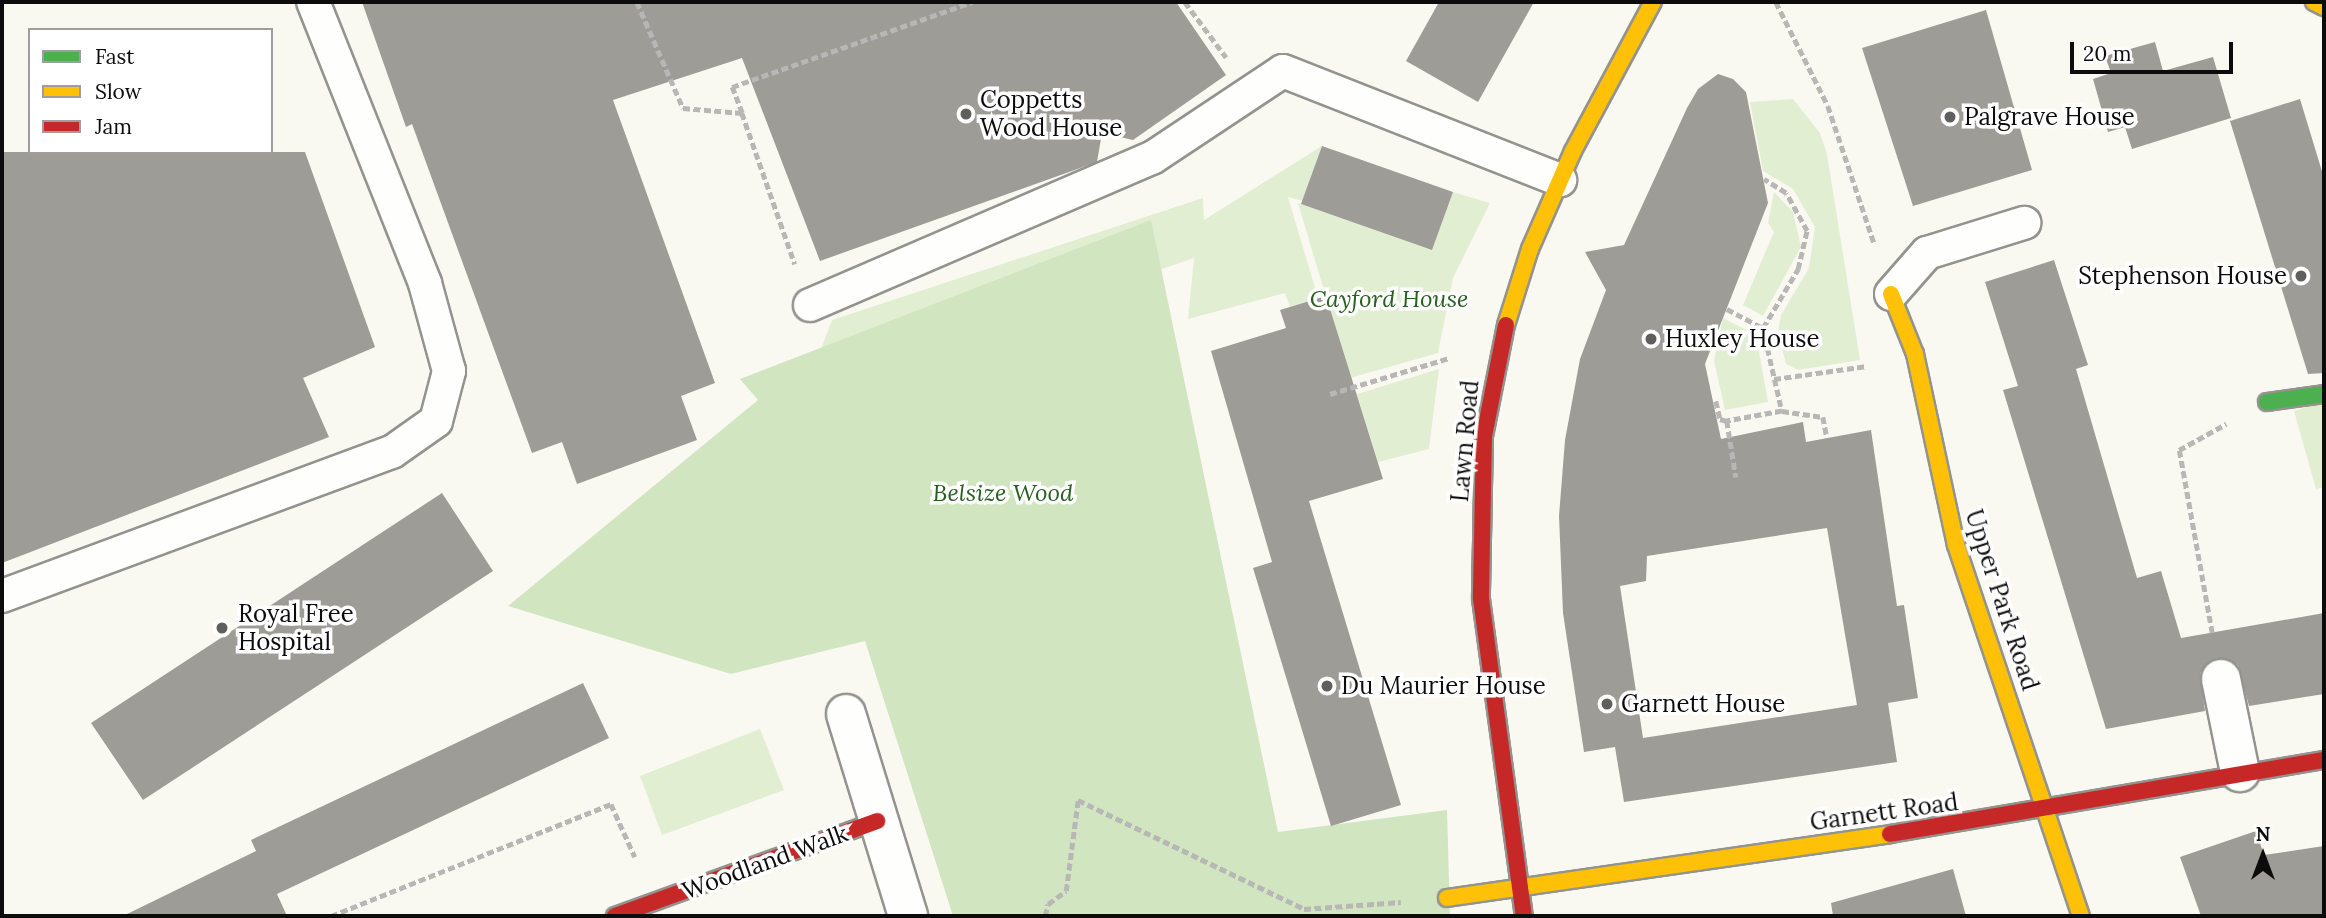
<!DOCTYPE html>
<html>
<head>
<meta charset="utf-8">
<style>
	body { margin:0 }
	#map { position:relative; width:2326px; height:918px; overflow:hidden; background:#faf9f1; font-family:Lora,serif }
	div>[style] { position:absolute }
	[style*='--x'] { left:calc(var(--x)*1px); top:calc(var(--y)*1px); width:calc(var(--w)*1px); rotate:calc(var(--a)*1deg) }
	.green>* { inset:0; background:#e1eed2 }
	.forest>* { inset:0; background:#d1e5c1 }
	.building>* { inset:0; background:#9d9c97 }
	.path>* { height:4.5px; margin-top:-2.25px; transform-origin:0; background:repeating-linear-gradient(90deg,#b7b7b6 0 7px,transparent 0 10.5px) }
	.roads { filter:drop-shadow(2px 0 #93938f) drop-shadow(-2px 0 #93938f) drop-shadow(0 2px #93938f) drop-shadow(0 -2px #93938f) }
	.lane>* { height:32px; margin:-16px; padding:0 16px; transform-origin:16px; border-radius:16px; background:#fefefd }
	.street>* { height:38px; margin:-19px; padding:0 19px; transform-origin:19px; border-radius:19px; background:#fefefd }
	.fast>* { height:16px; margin:-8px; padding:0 8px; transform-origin:8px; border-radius:8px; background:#4caf50 }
	.slow>* { height:16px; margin:-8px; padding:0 8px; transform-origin:8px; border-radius:8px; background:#ffc107 }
	.jam>* { height:16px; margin:-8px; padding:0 8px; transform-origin:8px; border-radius:8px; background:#c62828 }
	.dots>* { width:19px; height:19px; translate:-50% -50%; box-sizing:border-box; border:4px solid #fff; border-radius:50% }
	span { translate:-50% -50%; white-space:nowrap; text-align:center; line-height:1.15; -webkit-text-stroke:7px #fff; paint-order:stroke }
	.poi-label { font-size:24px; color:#0c0c0c }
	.left { translate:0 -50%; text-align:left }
	.right { translate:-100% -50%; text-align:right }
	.park-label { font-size:24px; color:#2a5f22; font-style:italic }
	.street-label { font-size:24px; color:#0c0c0c }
	.frame { position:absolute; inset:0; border:4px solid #0c0c0c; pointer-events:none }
	.legend { position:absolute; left:28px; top:28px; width:245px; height:126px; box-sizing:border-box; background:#fff; border:2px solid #9e9e9e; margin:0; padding:9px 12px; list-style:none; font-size:21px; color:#0c0c0c }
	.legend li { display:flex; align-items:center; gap:14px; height:35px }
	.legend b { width:35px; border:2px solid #9e9e9e }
	.north { position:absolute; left:2228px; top:820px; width:70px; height:70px; -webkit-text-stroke:5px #fff; paint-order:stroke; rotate:0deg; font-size:19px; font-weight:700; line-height:28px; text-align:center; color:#0c0c0c }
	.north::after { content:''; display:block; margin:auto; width:24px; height:32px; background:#0c0c0c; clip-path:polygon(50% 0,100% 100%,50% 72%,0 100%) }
	.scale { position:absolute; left:2070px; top:42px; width:163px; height:32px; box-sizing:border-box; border:4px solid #0c0c0c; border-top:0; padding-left:9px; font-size:21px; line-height:24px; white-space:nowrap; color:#0c0c0c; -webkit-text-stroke:5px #fff; paint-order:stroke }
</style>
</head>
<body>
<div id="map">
	<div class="green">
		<div style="clip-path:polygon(1793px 99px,1820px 133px,1827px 154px,1860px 360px,1798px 370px,1786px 364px,1778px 332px,1781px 315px,1809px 268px,1815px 227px,1793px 189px,1763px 171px,1750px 102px)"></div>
		<div style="clip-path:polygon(1322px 146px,1303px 201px,1288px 197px,1318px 298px,1290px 307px,1285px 293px,1188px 319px,1194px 258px,805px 392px,832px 320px,1203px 198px,1204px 220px)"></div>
		<div style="clip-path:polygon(1453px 192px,1490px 203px,1453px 278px,1438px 353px,1350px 378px,1298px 203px,1432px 250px)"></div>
		<div style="clip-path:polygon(1774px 192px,1793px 212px,1801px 247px,1763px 316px,1743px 305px,1774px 232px,1768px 223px)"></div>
		<div style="clip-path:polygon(1723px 318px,1756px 335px,1768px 402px,1725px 410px,1714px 361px)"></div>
		<div style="clip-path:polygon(1439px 369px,1429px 449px,1378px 462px,1357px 394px)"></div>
		<div style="clip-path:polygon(2324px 401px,2324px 487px,2316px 489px,2294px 411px)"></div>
		<div style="clip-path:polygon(760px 729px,784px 790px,662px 835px,640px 776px)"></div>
	</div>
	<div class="forest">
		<div style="clip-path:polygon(1151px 220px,1278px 832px,1447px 810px,1450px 916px,953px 916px,865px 641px,731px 674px,508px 606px,758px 400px,740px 379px)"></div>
	</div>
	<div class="building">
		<div style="clip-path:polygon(362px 2px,1176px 2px,1226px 75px,1133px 140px,1102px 133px,1097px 162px,820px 261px,742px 58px,613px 100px,715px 383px,681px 396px,697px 440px,577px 484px,562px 442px,532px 453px,412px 124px,406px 127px)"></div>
		<div style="clip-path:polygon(1439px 2px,1534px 2px,1478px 102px,1406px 61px)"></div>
		<div style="clip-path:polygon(1986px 10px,2032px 170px,1913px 206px,1862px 48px)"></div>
		<div style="clip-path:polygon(2155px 42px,2163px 71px,2213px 57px,2231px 118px,2132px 149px,2125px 127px,2108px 132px,2093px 79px,2111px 73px,2105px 56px)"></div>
		<div style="clip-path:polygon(evenodd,1718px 74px,1733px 79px,1746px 92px,1768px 203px,1705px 364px,1721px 439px,1803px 422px,1806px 442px,1871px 430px,1897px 606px,1904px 605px,1918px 698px,1888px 703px,1897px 762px,1624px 802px,1615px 747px,1584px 752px,1563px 613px,1559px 516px,1565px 440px,1580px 359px,1606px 290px,1585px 252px,1624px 245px,1687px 108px,1698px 89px,1718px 74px,1827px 528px,1857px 705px,1643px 738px,1620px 586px,1646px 581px,1647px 556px,1827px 528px)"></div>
		<div style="clip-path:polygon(2300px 99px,2324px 178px,2324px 373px,2308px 374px,2230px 121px)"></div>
		<div style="clip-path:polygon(1322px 146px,1453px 192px,1432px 250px,1301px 204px)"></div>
		<div style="clip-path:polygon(2px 152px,305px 152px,375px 347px,303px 378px,329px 437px,2px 563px)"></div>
		<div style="clip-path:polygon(2054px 260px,2088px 365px,2076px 369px,2137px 578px,2161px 571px,2181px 638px,2324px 613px,2324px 694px,2249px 706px,2238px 665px,2217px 658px,2200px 673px,2205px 711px,2106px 729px,2003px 390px,2018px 386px,1985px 282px)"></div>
		<div style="clip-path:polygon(1326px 296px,1383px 479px,1309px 501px,1401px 805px,1331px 826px,1253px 568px,1272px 562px,1211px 351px,1286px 328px,1280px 310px)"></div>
		<div style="clip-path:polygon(442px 493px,493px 571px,143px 800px,91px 723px)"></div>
		<div style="clip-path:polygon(583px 683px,609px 738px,277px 894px,287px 916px,123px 916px,256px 851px,251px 840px)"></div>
		<div style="clip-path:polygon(2256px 831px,2264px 855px,2324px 846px,2324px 916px,2201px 916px,2180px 857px)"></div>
		<div style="clip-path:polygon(1953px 869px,1966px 916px,1833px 916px,1831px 903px)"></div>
	</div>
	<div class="path">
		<div style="--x:637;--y:2;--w:116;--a:66.5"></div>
		<div style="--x:683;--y:108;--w:59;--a:4.8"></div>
		<div style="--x:742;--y:113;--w:160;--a:70.7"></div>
		<div style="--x:1185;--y:2;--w:69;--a:53.3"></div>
		<div style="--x:1776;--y:2;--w:116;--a:63.4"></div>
		<div style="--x:1828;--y:106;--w:145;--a:71.4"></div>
		<div style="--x:742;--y:113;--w:28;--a:-111"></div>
		<div style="--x:732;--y:87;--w:255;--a:-19.5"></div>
		<div style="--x:1727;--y:309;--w:41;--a:27.8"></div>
		<div style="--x:1763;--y:328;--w:85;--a:77.1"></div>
		<div style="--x:1782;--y:411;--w:56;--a:169.7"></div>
		<div style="--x:1727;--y:421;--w:57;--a:80.9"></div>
		<div style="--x:1763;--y:328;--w:69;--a:-59.3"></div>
		<div style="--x:1798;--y:269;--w:39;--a:-77"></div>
		<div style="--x:1807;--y:231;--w:43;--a:-118.9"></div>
		<div style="--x:1786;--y:193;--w:26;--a:-148"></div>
		<div style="--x:1774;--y:379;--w:94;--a:-8"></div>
		<div style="--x:1330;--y:394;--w:124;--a:-16.8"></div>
		<div style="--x:1716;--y:401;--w:18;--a:77"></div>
		<div style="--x:1720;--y:419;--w:7;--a:16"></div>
		<div style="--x:1782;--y:411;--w:41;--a:8.3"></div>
		<div style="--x:1823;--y:417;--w:21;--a:79"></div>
		<div style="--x:2212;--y:633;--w:186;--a:-100.2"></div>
		<div style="--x:2179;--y:450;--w:54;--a:-29"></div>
		<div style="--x:331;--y:916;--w:302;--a:-21.8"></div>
		<div style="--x:611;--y:804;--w:58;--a:65.6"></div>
		<div style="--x:1045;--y:916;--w:12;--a:-76"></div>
		<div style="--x:1048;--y:904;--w:22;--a:-36"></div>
		<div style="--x:1066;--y:891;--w:92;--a:-82.5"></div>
		<div style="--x:1078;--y:800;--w:251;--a:25.7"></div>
		<div style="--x:1304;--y:909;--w:97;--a:-4.1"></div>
	</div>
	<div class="roads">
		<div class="lane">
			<div style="--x:1891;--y:294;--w:55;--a:-48.7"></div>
			<div style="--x:1927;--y:253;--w:102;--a:-17.2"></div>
			<div style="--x:810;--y:305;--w:372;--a:-23.3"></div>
			<div style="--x:1152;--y:158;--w:157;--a:-33.6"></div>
			<div style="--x:1283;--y:71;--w:298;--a:21.5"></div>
			<div style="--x:2;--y:596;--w:416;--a:-20.3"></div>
			<div style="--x:392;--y:452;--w:54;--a:-35.2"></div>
			<div style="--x:436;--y:421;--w:52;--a:-75.4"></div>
			<div style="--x:449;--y:371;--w:91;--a:-105.3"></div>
			<div style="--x:425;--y:283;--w:302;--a:-111.7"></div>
		</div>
		<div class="street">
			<div style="--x:2221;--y:679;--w:95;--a:78.5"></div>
			<div style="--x:846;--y:714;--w:211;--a:72.9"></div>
		</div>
		<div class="fast">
			<div style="--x:2267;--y:402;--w:58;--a:-8"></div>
		</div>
		<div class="slow">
			<div style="--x:2314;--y:2;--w:11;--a:27"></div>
			<div style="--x:1891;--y:294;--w:65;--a:68.2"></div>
			<div style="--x:1915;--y:354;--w:195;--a:77.9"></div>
			<div style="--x:1956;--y:545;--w:391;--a:71.4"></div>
			<div style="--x:1506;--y:325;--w:80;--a:-72.5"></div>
			<div style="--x:1530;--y:249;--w:107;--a:-66.3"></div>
			<div style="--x:1573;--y:151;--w:169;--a:-61.8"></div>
			<div style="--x:1447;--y:898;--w:448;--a:-8.2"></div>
		</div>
		<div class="jam">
			<div style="--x:1506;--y:325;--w:113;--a:101.2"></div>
			<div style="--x:1484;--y:436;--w:163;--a:91.1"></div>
			<div style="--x:1481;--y:599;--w:320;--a:82.3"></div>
			<div style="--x:1890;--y:834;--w:440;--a:-9.7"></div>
			<div style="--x:615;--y:916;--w:279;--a:-19.9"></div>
		</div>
	</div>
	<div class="dots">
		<div style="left:966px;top:114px;background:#5f5f5c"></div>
		<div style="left:1950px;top:117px;background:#5f5f5c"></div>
		<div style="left:2301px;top:276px;background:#5f5f5c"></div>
		<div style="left:1651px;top:339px;background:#5f5f5c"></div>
		<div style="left:222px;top:628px;background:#5f5f5c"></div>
		<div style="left:1327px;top:686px;background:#5f5f5c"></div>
		<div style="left:1607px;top:704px;background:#5f5f5c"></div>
	</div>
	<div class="poi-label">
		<span class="left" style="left:980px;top:114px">Coppetts<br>Wood House</span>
		<span class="left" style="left:1964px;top:117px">Palgrave House</span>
		<span class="right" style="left:2287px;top:276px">Stephenson House</span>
		<span class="left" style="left:1665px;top:339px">Huxley House</span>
		<span class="left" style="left:238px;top:628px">Royal Free<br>Hospital</span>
		<span class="left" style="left:1341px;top:686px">Du Maurier House</span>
		<span class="left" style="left:1621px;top:704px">Garnett House</span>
	</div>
	<div class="park-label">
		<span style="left:1389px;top:299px">Cayford House</span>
		<span style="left:1003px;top:493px">Belsize Wood</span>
	</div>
	<div class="street-label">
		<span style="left:1465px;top:441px;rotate:-85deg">Lawn Road</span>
		<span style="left:2002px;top:600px;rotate:72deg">Upper Park Road</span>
		<span style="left:1884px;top:812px;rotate:-8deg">Garnett Road</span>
		<span style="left:765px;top:862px;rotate:-20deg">Woodland Walk</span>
	</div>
	<div class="frame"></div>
	<ul class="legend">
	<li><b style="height:9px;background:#4caf50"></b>Fast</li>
	<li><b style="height:9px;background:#ffc107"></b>Slow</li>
	<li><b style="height:9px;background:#c62828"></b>Jam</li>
	</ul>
	<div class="north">N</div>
	<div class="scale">20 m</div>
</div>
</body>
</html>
